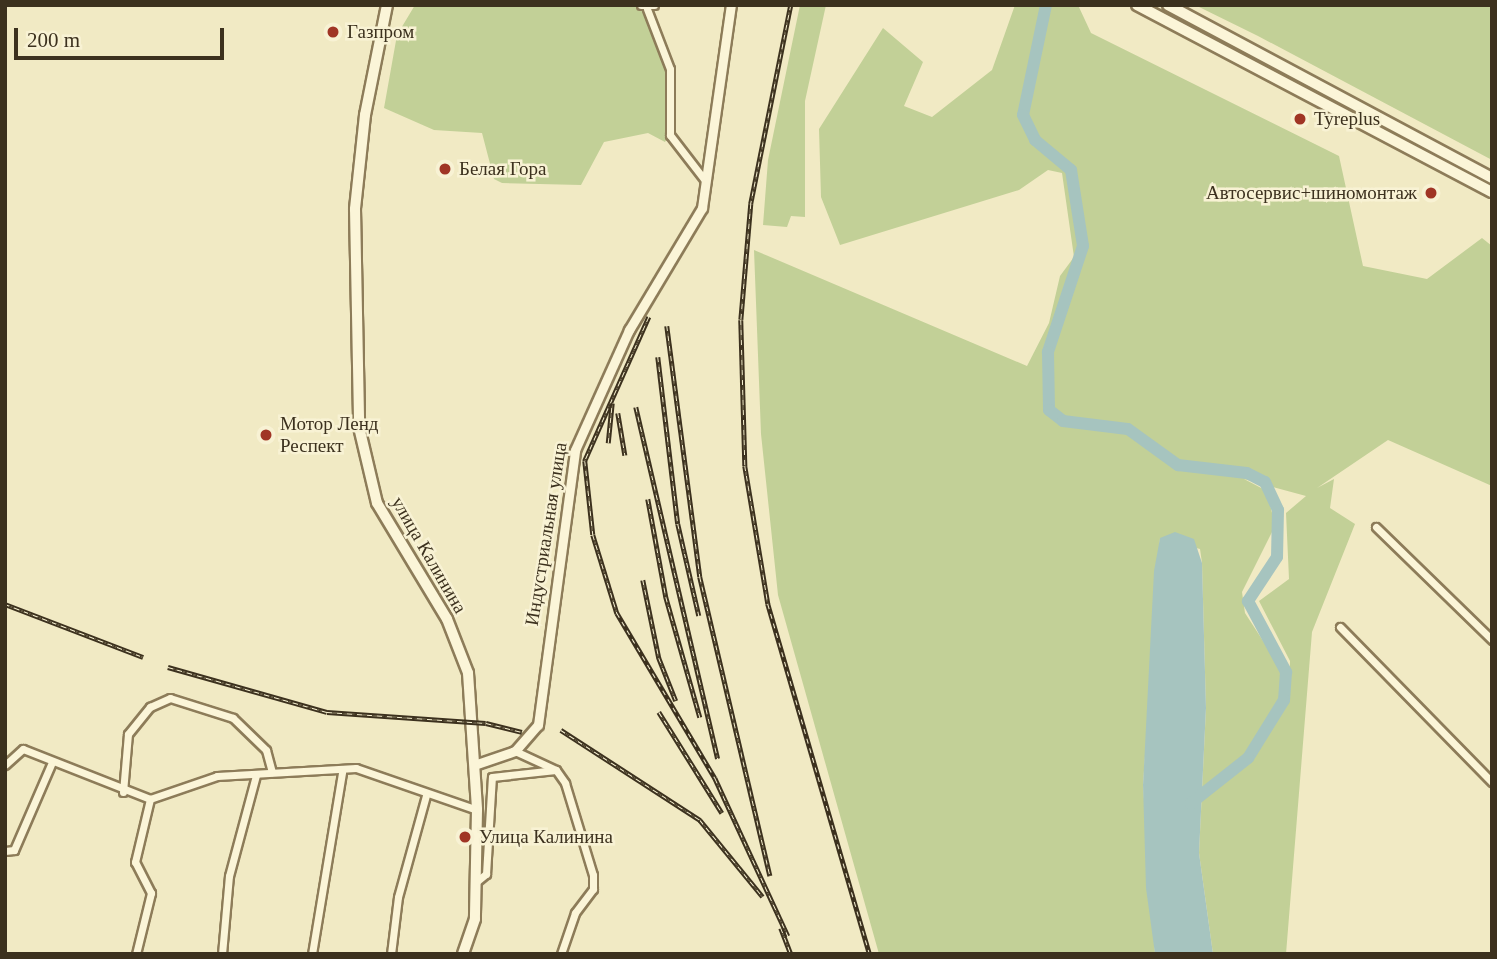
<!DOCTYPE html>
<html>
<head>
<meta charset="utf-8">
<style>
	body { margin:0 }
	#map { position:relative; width:1497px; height:959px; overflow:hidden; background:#f1eac4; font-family:Georgia,serif }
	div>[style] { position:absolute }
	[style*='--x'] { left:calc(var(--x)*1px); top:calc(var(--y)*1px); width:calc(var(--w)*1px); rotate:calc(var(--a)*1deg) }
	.green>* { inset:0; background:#c2d097 }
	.water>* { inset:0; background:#a6c4bf }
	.river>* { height:12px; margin:-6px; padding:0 6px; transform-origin:6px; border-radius:6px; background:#a6c4bf }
	.roads { filter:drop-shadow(2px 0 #8d7c59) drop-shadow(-2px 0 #8d7c59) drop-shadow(0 2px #8d7c59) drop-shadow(0 -2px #8d7c59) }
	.minor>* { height:7px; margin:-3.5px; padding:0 3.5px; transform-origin:3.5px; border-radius:3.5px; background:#fbf5d8 }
	.tertiary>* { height:9px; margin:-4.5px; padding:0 4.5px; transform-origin:4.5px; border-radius:4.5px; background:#fbf5d8 }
	.secondary>* { height:10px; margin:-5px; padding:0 5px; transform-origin:5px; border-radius:5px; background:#fbf5d8 }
	.rail>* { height:4.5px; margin-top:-2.25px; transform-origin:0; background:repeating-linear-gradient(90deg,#f8f2d4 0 5px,#3c311e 0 10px); box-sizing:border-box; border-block:2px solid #3c311e }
	.dots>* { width:19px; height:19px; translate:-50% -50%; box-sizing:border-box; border:4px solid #f8f2d4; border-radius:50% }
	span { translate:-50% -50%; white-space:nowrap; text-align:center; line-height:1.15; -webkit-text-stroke:5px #f8f2d4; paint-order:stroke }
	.poi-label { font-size:19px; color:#3c311e }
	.left { translate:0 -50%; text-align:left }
	.right { translate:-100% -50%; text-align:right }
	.street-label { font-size:19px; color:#3c311e }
	.frame { position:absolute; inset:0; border:7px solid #3c311e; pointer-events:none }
	.scale { position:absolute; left:14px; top:28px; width:210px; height:32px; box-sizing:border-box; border:4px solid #3c311e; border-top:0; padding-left:9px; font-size:21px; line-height:24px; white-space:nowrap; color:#3c311e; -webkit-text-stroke:5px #f8f2d4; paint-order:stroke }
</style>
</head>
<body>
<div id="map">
	<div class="green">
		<div style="clip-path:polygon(415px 5px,638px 7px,646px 11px,669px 70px,668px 137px,665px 142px,648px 133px,604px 142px,581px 185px,502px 183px,494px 179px,482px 133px,434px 130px,384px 108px,397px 35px)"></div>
		<div style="clip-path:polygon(800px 5px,826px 5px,805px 101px,805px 217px,791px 216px,787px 227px,763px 225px,768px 160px)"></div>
		<div style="clip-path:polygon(evenodd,1015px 5px,1078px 5px,1091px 33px,1339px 156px,1363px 266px,1427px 279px,1482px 238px,1492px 246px,1492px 486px,1388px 440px,1317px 488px,1334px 479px,1330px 508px,1355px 524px,1312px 632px,1286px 954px,1213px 954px,1199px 853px,1206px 708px,1202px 563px,1200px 549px,1160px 538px,1143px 785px,1155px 954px,879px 954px,778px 595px,761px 434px,754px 250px,1027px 366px,1049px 323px,1060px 276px,1074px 257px,1062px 173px,1048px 170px,1019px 190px,840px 245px,821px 197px,819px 129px,883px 28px,923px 62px,904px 106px,932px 117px,992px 70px,1015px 5px,1244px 479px,1306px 496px,1286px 513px,1289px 579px,1259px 601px,1290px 661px,1289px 699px,1278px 664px,1245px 613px,1242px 592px,1275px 526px,1267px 491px,1244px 479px)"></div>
		<div style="clip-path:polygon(1195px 5px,1492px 5px,1492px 160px,1258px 36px)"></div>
	</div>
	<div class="water">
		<div style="clip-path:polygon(1175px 532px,1194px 539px,1202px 563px,1206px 708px,1199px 853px,1213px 954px,1155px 954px,1146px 888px,1143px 785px,1154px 571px,1160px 538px)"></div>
	</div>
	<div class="river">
		<div style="--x:1046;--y:5;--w:112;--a:101.8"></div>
		<div style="--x:1023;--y:115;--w:28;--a:64"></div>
		<div style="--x:1035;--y:140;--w:47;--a:39.8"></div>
		<div style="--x:1071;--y:170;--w:77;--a:81"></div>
		<div style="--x:1083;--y:246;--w:112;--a:108.3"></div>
		<div style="--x:1048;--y:352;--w:58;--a:89"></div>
		<div style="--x:1049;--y:410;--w:18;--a:38"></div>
		<div style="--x:1063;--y:421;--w:65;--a:7"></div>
		<div style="--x:1128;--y:429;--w:62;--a:35.8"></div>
		<div style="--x:1178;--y:465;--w:69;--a:6.6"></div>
		<div style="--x:1247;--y:473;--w:20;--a:27"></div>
		<div style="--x:1265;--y:482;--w:31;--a:65"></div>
		<div style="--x:1278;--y:510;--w:47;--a:91.2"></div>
		<div style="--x:1277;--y:557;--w:53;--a:123.4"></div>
		<div style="--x:1248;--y:601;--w:81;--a:61.8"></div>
		<div style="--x:1286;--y:672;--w:28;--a:94"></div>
		<div style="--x:1284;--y:700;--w:68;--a:121.8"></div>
		<div style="--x:1248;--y:758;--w:73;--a:141.7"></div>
	</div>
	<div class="roads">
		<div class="minor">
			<div style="--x:641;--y:5;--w:13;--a:0"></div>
			<div style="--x:647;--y:9;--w:64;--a:69"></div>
			<div style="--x:670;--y:69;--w:66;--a:90"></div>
			<div style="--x:670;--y:135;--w:56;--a:52.3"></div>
			<div style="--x:1376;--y:527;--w:162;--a:44.2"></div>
			<div style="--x:1340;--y:627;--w:217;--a:45.6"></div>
			<div style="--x:515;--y:751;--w:45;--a:24.9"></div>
			<div style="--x:556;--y:770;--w:16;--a:55"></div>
			<div style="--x:565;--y:783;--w:96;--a:73.1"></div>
			<div style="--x:593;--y:875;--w:14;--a:90"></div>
			<div style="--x:593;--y:889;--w:30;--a:127"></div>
			<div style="--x:575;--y:913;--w:43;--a:108.9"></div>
			<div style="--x:5;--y:765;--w:24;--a:-42"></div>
			<div style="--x:23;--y:749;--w:136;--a:21.5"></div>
			<div style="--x:150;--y:799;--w:71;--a:-18.9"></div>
			<div style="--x:217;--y:776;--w:139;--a:-3.3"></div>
			<div style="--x:356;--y:768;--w:128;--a:19.1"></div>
			<div style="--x:123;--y:792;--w:58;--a:-85.1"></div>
			<div style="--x:128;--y:734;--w:35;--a:-51"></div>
			<div style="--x:150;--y:707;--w:22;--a:-24"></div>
			<div style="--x:170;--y:698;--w:66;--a:17.6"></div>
			<div style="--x:233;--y:718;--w:46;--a:44.1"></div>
			<div style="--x:266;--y:750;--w:23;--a:75"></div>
			<div style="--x:5;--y:851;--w:9;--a:-6"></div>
			<div style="--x:14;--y:850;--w:96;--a:-66.6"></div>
			<div style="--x:476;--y:882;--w:13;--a:-39"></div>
			<div style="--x:486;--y:874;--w:97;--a:-86.5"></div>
			<div style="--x:492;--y:777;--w:64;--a:-6.2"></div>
			<div style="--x:136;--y:954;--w:63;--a:-76.2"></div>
			<div style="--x:151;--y:893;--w:35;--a:-117"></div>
			<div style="--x:135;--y:862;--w:65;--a:-76.6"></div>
			<div style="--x:222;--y:954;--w:78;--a:-84.9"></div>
			<div style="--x:229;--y:876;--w:105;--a:-75"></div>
			<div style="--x:312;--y:954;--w:184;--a:-80.6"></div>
			<div style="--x:391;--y:954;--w:57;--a:-83"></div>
			<div style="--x:398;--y:897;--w:106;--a:-74.6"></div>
		</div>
		<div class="tertiary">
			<div style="--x:477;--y:764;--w:40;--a:-18.9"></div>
			<div style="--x:515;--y:751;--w:35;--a:-49"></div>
			<div style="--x:538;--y:725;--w:277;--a:-82.3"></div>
			<div style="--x:575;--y:450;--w:132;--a:-65.8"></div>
			<div style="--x:629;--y:330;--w:142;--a:-59.1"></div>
			<div style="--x:702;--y:208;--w:205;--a:-81.9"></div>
		</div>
		<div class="secondary">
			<div style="--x:387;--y:5;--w:112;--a:101.3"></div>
			<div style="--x:365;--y:115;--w:95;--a:96.1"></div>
			<div style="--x:355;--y:209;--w:218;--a:88.9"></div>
			<div style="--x:359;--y:427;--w:78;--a:76.7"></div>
			<div style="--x:377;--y:503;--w:135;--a:58.9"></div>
			<div style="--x:447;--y:619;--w:58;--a:68.7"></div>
			<div style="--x:468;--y:673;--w:137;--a:86.2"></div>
			<div style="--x:477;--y:810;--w:109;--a:91.1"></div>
			<div style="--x:475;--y:919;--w:37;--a:109"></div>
			<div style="--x:1137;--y:5;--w:401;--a:27.8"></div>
			<div style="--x:1168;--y:5;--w:367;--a:28.1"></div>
		</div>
	</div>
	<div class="rail">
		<div style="--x:791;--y:5;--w:203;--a:101.4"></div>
		<div style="--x:751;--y:204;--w:116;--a:94.9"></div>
		<div style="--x:741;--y:320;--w:146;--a:88.4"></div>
		<div style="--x:745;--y:466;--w:140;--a:80.5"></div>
		<div style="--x:768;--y:604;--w:365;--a:73.8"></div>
		<div style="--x:649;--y:317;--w:158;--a:114"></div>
		<div style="--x:585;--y:461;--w:74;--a:83.8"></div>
		<div style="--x:593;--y:535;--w:82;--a:72.9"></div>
		<div style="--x:617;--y:613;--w:192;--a:59.3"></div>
		<div style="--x:715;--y:778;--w:174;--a:65.2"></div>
		<div style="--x:667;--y:326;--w:253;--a:82.5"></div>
		<div style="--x:700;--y:577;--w:307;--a:76.8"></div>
		<div style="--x:658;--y:357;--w:168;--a:83.2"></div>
		<div style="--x:678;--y:524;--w:94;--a:77.1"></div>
		<div style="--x:636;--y:407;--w:361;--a:76.9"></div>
		<div style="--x:618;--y:413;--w:43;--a:80.5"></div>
		<div style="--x:608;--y:443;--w:40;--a:-84.3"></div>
		<div style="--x:648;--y:499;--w:100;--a:79.6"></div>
		<div style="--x:666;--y:597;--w:125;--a:74.2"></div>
		<div style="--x:643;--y:580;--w:80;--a:78.4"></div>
		<div style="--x:659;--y:658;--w:46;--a:68.4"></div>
		<div style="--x:5;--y:604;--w:148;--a:21"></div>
		<div style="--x:168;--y:667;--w:165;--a:15.8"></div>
		<div style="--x:327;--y:712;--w:159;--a:4"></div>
		<div style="--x:486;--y:723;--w:37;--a:14"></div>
		<div style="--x:659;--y:712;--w:119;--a:58"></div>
		<div style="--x:561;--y:730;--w:166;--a:32.9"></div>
		<div style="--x:700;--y:820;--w:99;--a:50.7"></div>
		<div style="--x:781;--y:928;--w:28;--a:69"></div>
	</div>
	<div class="dots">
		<div style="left:333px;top:32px;background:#a03525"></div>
		<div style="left:1300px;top:119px;background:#a03525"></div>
		<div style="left:445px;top:169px;background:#a03525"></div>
		<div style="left:1431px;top:193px;background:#a03525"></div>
		<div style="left:266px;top:435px;background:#a03525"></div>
		<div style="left:465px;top:837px;background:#a03525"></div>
	</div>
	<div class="poi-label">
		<span class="left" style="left:347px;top:32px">Газпром</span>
		<span class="left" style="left:1314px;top:119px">Tyreplus</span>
		<span class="left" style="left:459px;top:169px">Белая Гора</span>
		<span class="right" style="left:1417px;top:193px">Автосервис+шиномонтаж</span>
		<span class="left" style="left:280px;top:435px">Мотор Ленд<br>Респект</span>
		<span class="left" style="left:479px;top:837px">Улица Калинина</span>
	</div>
	<div class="street-label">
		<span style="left:546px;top:534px;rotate:-81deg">Индустриальная улица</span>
		<span style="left:429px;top:555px;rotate:60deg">улица Калинина</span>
	</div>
	<div class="frame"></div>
	<div class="scale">200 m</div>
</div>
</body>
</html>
